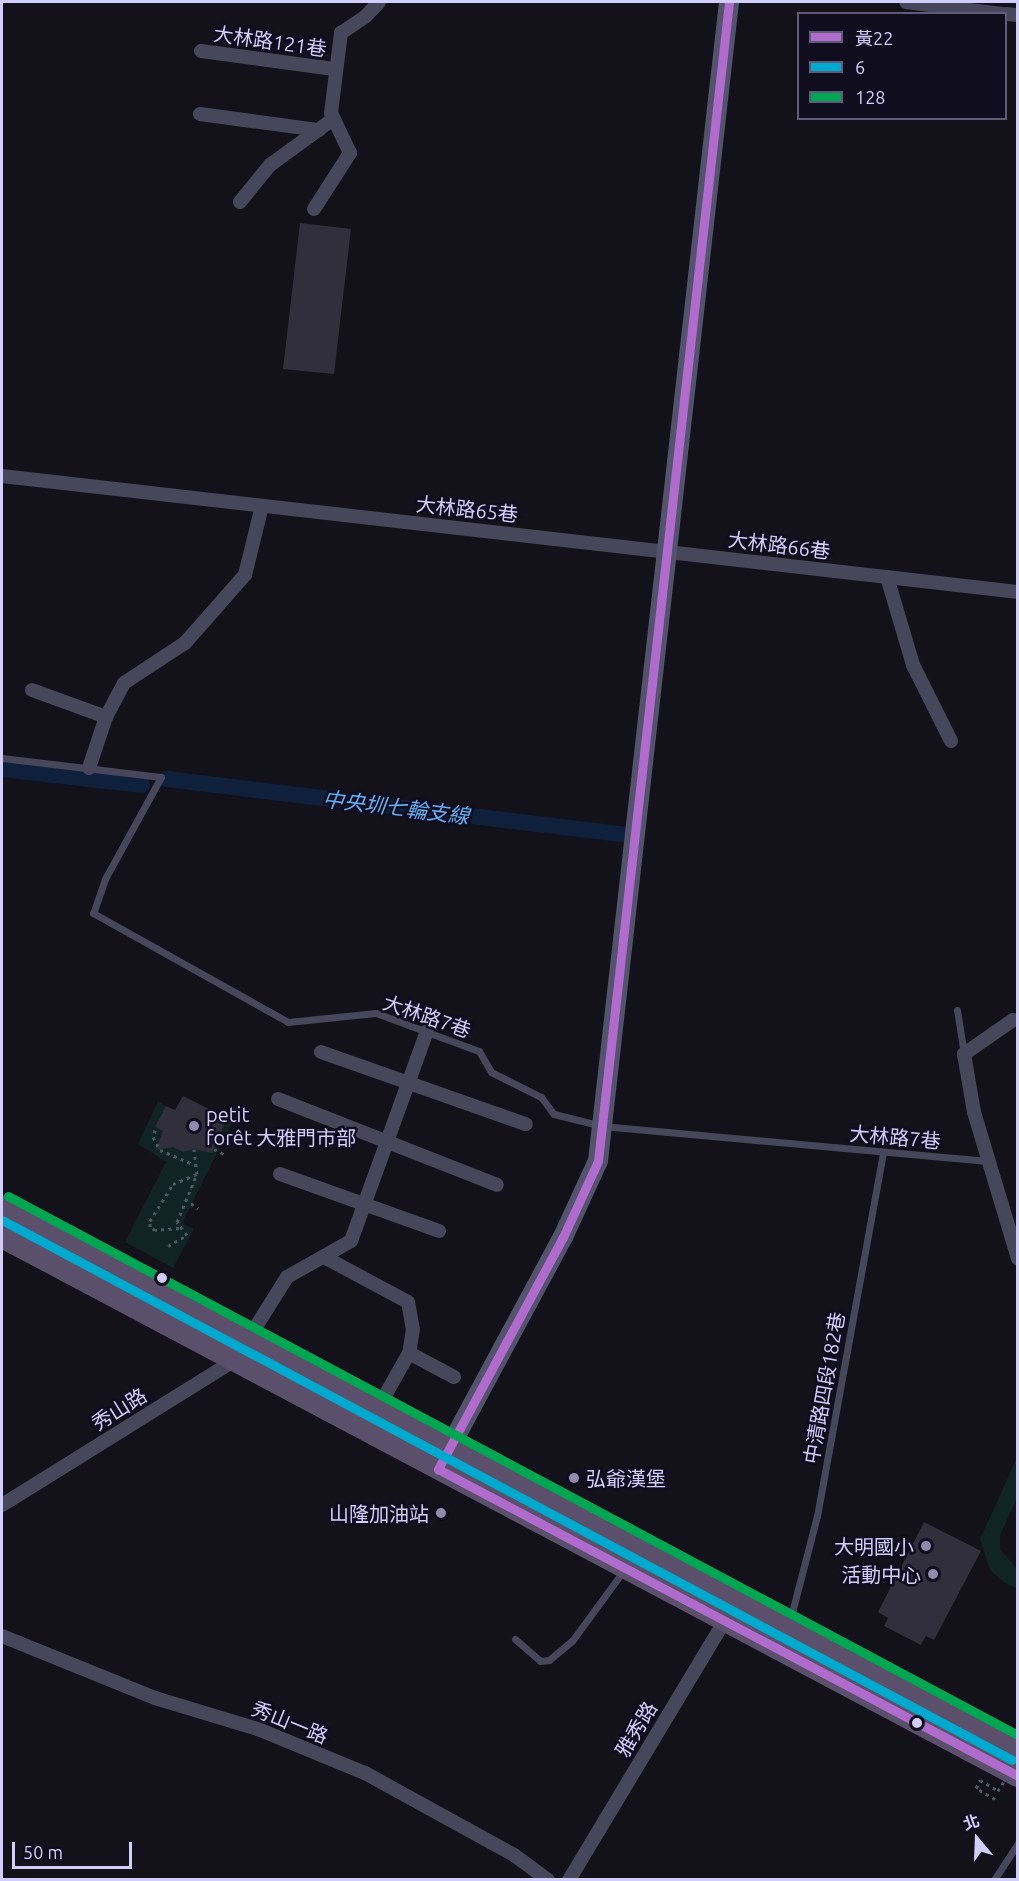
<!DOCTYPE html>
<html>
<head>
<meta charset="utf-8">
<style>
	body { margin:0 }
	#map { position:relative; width:1019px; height:1881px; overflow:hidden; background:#13111a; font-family:Ubuntu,"Noto Sans TC",sans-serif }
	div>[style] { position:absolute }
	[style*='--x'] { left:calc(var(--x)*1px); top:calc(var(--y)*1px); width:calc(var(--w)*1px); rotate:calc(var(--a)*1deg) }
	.green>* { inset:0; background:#112425 }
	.canal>* { height:16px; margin:-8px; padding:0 8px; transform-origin:8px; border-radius:8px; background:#0f203d }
	.building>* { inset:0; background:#312f3c }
	.path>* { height:3px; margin-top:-1.5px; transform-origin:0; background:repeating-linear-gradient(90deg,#4a5863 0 3px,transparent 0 7.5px) }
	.lane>* { height:7px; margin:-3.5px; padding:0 3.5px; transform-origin:3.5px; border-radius:3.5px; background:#48465b }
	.street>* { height:14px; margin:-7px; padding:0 7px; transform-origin:7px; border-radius:7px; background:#48465b }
	.secondary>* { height:20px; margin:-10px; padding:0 10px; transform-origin:10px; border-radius:10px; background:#54536d }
	.primary>* { height:22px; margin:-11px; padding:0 11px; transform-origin:11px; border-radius:11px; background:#5b506c }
	.path-bridge>* { height:3px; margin-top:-1.5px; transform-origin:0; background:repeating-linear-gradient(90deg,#4a5863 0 3px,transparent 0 7.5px) }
	.bus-1>* { height:9px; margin:-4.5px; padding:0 4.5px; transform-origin:4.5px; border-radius:4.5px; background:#b06ccc }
	.bus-2>* { height:9px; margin:-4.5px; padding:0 4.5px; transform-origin:4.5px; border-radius:4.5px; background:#00a9ce }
	.bus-3>* { height:9px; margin:-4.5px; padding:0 4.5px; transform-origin:4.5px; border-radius:4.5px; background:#00a651 }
	.dots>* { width:16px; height:16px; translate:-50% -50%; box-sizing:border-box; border:3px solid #100d1e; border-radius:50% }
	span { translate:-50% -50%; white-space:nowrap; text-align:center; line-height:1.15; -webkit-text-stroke:5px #100d1e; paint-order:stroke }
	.street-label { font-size:20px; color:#d3cdfc }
	.poi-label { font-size:20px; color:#d3cdfc }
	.left { translate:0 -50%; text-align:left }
	.right { translate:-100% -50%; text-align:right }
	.water-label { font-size:21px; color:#61aff6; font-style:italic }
	.frame { position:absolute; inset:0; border:3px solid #d3cdfc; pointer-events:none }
	.legend { position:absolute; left:797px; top:12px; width:210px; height:108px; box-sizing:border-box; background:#100d1e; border:2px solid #5e5a77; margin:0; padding:8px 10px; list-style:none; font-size:18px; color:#d3cdfc }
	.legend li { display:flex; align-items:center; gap:12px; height:30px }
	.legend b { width:30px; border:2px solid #5e5a77 }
	.north { position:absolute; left:947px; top:1809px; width:60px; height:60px; -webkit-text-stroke:4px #100d1e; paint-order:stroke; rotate:341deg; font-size:16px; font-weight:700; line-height:24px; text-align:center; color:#d3cdfc }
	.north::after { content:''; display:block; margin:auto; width:21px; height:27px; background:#d3cdfc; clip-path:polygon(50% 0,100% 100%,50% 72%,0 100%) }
	.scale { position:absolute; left:12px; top:1842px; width:120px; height:27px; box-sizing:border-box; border:3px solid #d3cdfc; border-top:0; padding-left:8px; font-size:18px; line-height:21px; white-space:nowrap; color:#d3cdfc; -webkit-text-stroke:4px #100d1e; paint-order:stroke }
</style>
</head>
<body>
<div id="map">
	<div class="green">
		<div style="clip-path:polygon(158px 1101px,166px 1106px,155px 1127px,164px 1131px,159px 1144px,164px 1149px,170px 1145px,183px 1152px,197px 1147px,211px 1154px,227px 1118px,233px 1121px,182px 1223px,194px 1229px,173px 1268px,125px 1242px,166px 1162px,138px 1144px)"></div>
		<div style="clip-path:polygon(1017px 1458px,1017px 1498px,1000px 1535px,1000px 1549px,1017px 1569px,1017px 1588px,1005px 1583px,990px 1570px,980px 1539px)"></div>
	</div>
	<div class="canal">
		<div style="--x:2;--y:769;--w:141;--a:6.5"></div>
		<div style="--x:166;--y:779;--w:463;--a:6.9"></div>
	</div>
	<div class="building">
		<div style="clip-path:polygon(300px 223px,351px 229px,334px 374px,283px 369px)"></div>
		<div style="clip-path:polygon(183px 1096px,227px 1118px,212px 1153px,193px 1149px,183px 1152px,173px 1147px,156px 1150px,163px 1131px,155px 1127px,166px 1106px,175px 1110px)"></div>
		<div style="clip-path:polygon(924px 1522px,981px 1551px,934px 1640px,926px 1636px,921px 1645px,884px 1626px,888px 1618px,878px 1612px)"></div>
	</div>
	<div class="path">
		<div style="--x:155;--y:1130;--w:7;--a:106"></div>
		<div style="--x:153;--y:1137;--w:15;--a:62"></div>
		<div style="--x:160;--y:1150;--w:38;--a:23"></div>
		<div style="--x:214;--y:1149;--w:11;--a:27"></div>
		<div style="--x:185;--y:1199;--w:16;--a:35"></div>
		<div style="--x:179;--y:1228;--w:24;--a:175"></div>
		<div style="--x:155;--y:1230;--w:6;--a:-149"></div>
		<div style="--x:150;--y:1227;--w:6;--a:-90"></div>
		<div style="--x:150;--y:1221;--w:44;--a:-58.1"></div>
		<div style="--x:173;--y:1184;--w:26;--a:-23"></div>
		<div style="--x:168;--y:1246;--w:22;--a:-30"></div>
		<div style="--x:187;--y:1235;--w:16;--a:-128"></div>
		<div style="--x:177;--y:1222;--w:52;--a:-67.4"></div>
		<div style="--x:197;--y:1174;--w:25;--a:-97"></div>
		<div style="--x:995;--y:1799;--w:22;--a:-150"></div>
		<div style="--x:976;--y:1788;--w:9;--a:-63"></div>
		<div style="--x:980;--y:1780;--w:21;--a:31"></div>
	</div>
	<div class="lane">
		<div style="--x:2;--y:758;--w:160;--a:6.8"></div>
		<div style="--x:161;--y:777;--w:116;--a:118.8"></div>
		<div style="--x:105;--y:879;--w:36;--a:109"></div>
		<div style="--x:93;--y:913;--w:223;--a:29.2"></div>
		<div style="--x:288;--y:1022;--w:88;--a:-5.8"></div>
		<div style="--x:376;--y:1013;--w:110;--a:20.3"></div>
		<div style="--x:479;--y:1051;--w:24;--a:60"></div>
		<div style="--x:491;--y:1072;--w:56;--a:26.6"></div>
		<div style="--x:541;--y:1097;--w:21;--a:53"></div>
		<div style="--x:554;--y:1114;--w:49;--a:14"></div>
		<div style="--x:602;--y:1126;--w:390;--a:5.2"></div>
		<div style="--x:957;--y:1010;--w:45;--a:81"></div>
		<div style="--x:789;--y:1624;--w:112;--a:-75.5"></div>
		<div style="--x:817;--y:1516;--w:369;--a:-79.7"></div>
		<div style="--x:515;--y:1639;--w:33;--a:41"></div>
		<div style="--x:540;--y:1661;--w:9;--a:-6"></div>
		<div style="--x:549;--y:1660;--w:30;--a:-40"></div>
		<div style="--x:572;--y:1641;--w:88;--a:-53.8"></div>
		<div style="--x:994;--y:1880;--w:44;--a:-57"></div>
	</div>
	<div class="street">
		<div style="--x:906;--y:2;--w:97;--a:7.1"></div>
		<div style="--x:1006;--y:14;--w:12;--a:5"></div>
		<div style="--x:201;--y:51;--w:134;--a:7.7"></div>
		<div style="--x:200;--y:114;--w:120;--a:7.7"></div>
		<div style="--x:240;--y:202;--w:48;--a:-51"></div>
		<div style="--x:270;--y:165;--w:78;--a:-36.1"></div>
		<div style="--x:314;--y:209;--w:67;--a:-57.3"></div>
		<div style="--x:350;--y:153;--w:44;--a:-115.4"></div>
		<div style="--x:331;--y:113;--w:81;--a:-82.9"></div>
		<div style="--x:341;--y:33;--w:30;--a:-34"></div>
		<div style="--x:366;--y:16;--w:19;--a:-47"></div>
		<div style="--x:2;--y:476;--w:1023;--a:6.51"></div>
		<div style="--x:887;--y:577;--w:92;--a:73.5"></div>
		<div style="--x:913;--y:665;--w:85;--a:63.4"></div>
		<div style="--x:32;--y:690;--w:79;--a:20"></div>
		<div style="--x:89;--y:768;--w:54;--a:-71.6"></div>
		<div style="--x:106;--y:717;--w:38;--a:-62"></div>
		<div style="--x:124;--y:683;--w:73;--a:-33.3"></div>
		<div style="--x:185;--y:643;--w:91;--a:-48.6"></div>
		<div style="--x:245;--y:575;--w:71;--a:-76.2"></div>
		<div style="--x:1013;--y:1020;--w:60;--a:145.2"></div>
		<div style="--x:964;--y:1054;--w:59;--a:80.2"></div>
		<div style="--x:974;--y:1112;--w:153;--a:73.3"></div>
		<div style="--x:321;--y:1052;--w:217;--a:19.4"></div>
		<div style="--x:278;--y:1099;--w:235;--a:21.4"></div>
		<div style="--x:280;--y:1174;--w:169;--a:19.7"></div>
		<div style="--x:324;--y:1257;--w:95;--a:28.2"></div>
		<div style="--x:408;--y:1302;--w:27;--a:80"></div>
		<div style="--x:413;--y:1329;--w:24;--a:99"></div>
		<div style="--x:378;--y:1408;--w:63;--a:-60.6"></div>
		<div style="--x:409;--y:1353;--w:51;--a:28.1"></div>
		<div style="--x:2;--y:1505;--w:274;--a:-31.9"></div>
		<div style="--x:235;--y:1360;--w:98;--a:-57.9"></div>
		<div style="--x:287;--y:1277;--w:73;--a:-29.4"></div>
		<div style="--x:351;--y:1241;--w:223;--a:-70.1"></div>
		<div style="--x:2;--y:1636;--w:165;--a:22.1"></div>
		<div style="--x:155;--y:1698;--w:108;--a:16.8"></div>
		<div style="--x:258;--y:1729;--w:116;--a:22.4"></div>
		<div style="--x:365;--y:1773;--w:170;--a:28.8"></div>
		<div style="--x:514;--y:1855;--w:42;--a:36.3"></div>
		<div style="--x:569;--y:1880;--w:327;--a:-59"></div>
	</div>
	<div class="secondary">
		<div style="--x:438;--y:1469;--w:264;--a:-61.7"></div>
		<div style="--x:563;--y:1237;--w:84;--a:-65.3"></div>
		<div style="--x:598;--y:1161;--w:1166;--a:-83.55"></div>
	</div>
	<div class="primary">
		<div style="--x:2;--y:1207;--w:1152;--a:28.08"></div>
		<div style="--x:2;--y:1237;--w:1150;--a:27.95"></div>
	</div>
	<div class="path-bridge">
		<div style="--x:998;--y:1791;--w:39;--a:-59"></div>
	</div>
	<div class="bus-1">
		<div style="--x:729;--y:2;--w:1166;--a:96.45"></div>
		<div style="--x:598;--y:1161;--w:84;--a:114.7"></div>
		<div style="--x:563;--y:1237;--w:264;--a:118.3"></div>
		<div style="--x:438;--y:1469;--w:656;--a:27.89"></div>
	</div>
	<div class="bus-2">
		<div style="--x:2;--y:1220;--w:1145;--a:28.13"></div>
	</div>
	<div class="bus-3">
		<div style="--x:8;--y:1196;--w:1145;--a:28.09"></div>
	</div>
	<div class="dots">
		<div style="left:194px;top:1126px;background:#908bad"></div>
		<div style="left:162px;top:1278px;background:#d3cdfc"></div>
		<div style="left:574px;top:1478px;background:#908bad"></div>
		<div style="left:441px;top:1513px;background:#908bad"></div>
		<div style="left:926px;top:1546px;background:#908bad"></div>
		<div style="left:933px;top:1574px;background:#908bad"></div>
		<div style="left:917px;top:1723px;background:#d3cdfc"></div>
	</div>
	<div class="street-label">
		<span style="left:270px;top:41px;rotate:8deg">大林路121巷</span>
		<span style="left:467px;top:509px;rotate:6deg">大林路65巷</span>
		<span style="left:779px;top:545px;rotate:7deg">大林路66巷</span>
		<span style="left:427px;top:1016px;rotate:19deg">大林路7巷</span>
		<span style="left:895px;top:1137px;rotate:5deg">大林路7巷</span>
		<span style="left:824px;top:1388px;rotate:-80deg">中清路四段182巷</span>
		<span style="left:119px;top:1409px;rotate:-32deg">秀山路</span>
		<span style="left:290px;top:1722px;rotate:22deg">秀山一路</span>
		<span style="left:636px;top:1729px;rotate:-59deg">雅秀路</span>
	</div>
	<div class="poi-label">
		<span class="left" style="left:206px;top:1126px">petit<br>forêt 大雅門市部</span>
		<span class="left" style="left:586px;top:1478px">弘爺漢堡</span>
		<span class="right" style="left:429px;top:1513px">山隆加油站</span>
		<span class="right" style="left:914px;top:1546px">大明國小</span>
		<span class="right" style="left:921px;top:1574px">活動中心</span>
	</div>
	<div class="water-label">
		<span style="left:396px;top:807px;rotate:7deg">中央圳七輪支線</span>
	</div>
	<div class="frame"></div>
	<ul class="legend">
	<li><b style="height:8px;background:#b06ccc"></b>黃22</li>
	<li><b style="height:8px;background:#00a9ce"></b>6</li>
	<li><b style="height:8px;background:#00a651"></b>128</li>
	</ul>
	<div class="north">北</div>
	<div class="scale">50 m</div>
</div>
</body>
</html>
